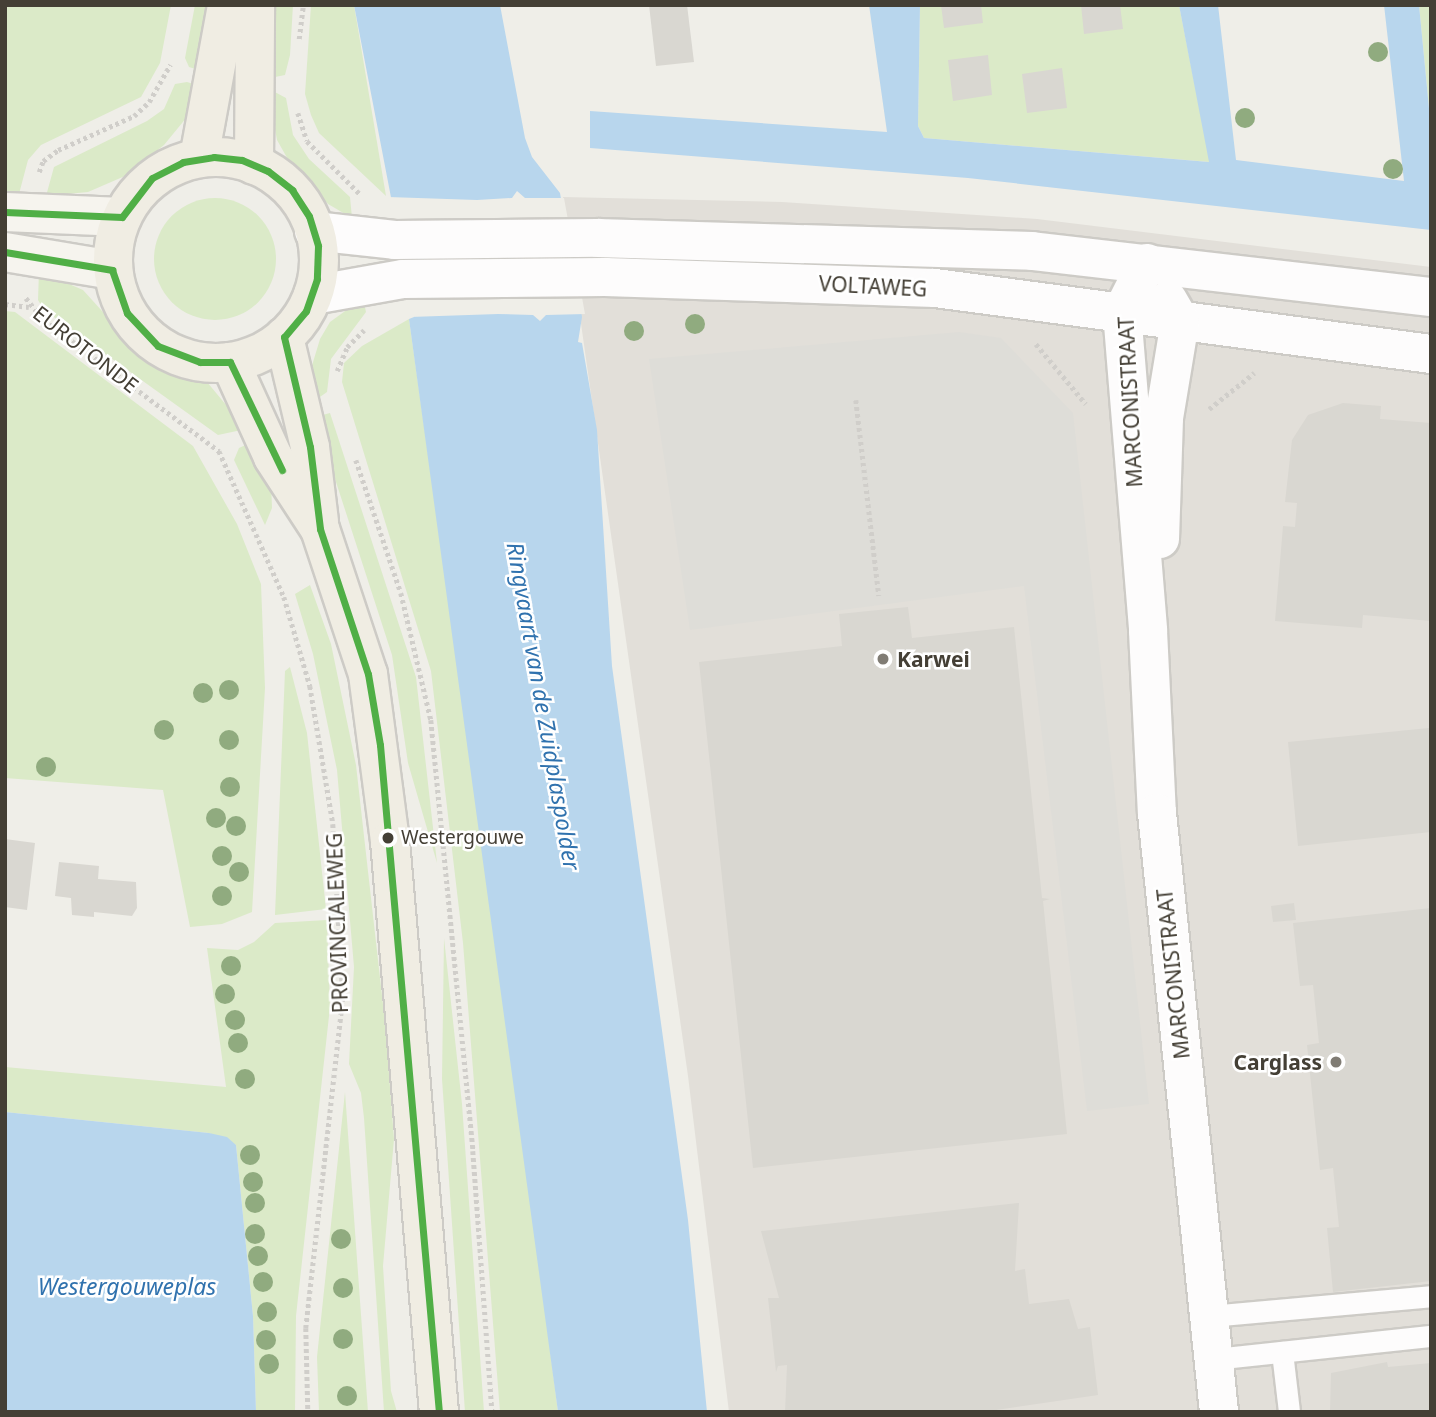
<!DOCTYPE html>
<html>
<head>
<meta charset="utf-8">
<style>
	body { margin:0 }
	#map { position:relative; width:1436px; height:1417px; overflow:hidden; background:#efeee8; font-family:"Noto Sans",sans-serif }
	div>[style] { position:absolute }
	[style*='--x'] { left:calc(var(--x)*1px); top:calc(var(--y)*1px); width:calc(var(--w)*1px); rotate:calc(var(--a)*1deg) }
	.industrial>* { inset:0; background:#e2dfd9 }
	.green>* { inset:0; background:#dbeac8 }
	.round { border-radius:50% }
	.parking>* { inset:0; background:#deddd8 }
	.water>* { inset:0; background:#b8d6ed }
	.pier>* { inset:0; background:#efeee8 }
	.building>* { inset:0; background:#d9d7d1 }
	.path>* { height:4.5px; margin-top:-2.25px; transform-origin:0; background:repeating-linear-gradient(90deg,#d0ceca 0 3.5px,transparent 0 7px) }
	.roads { filter:drop-shadow(2px 0 #cdcbc6) drop-shadow(-2px 0 #cdcbc6) drop-shadow(0 2px #cdcbc6) drop-shadow(0 -2px #cdcbc6) }
	.lane>* { height:21px; margin:-10.5px; padding:0 10.5px; transform-origin:10.5px; border-radius:10.5px; background:#fdfcfc }
	.street>* { height:38px; margin:-19px; padding:0 19px; transform-origin:19px; border-radius:19px; background:#fdfcfc }
	.secondary>* { height:38px; margin:-19px; padding:0 19px; transform-origin:19px; border-radius:19px; background:#f6f4ee }
	.primary>* { height:38px; margin:-19px; padding:0 19px; transform-origin:19px; border-radius:19px; background:#f0ede3 }
	.primary>.ring { margin:-19px; padding:0; box-sizing:content-box; background:none; border:38px solid #f0ede3; border-radius:50% }
	.bus-1>* { height:7px; margin:-3.5px; padding:0 3.5px; transform-origin:3.5px; border-radius:3.5px; background:#50af46 }
	.trees>* { width:20px; height:20px; margin:-10px; border-radius:50%; background:#90ab7f }
	.dots>* { width:19px; height:19px; translate:-50% -50%; box-sizing:border-box; border:4px solid #fff; border-radius:50% }
	span { translate:-50% -50%; white-space:nowrap; text-align:center; line-height:1.15; -webkit-text-stroke:5px #fff; paint-order:stroke }
	.bus-label { font-size:19px; color:#443f35 }
	.left { translate:0 -50%; text-align:left }
	.street-label { font-size:21px; color:#443f35 }
	.poi-label { font-size:21px; color:#443f35; font-weight:700 }
	.right { translate:-100% -50%; text-align:right }
	.water-label { font-size:23px; color:#3072ae; font-style:italic }
	.frame { position:absolute; inset:0; border:7px solid #443f35; pointer-events:none }
</style>
</head>
<body>
<div id="map">
	<div class="industrial">
		<div style="clip-path:polygon(563px 197px,782px 202px,1037px 219px,1431px 267px,1431px 1412px,729px 1412px,688px 1076px)"></div>
	</div>
	<div class="green">
		<div style="clip-path:polygon(5px 5px,171px 5px,160px 63px,141px 97px,41px 145px,28px 160px,19px 194px,5px 193px)"></div>
		<div style="clip-path:polygon(195px 5px,212px 5px,199px 70px,189px 67px,185px 58px)"></div>
		<div style="clip-path:polygon(272px 5px,293px 5px,290px 55px,285px 75px,275px 77px,270px 74px)"></div>
		<div style="clip-path:polygon(311px 5px,354px 5px,386px 196px,319px 133px,311px 115px,305px 94px)"></div>
		<div style="clip-path:polygon(920px 5px,1179px 5px,1210px 162px,924px 138px,918px 126px)"></div>
		<div style="clip-path:polygon(1419px 5px,1431px 5px,1431px 129px)"></div>
		<div style="clip-path:polygon(187px 82px,197px 85px,187px 117px,164px 145px,125px 176px,88px 192px,46px 196px,54px 167px,147px 121px,164px 109px,175px 84px)"></div>
		<div style="clip-path:polygon(273px 91px,286px 98px,293px 135px,309px 159px,350px 197px,352px 218px,328px 204px,290px 163px,277px 140px,268px 92px)"></div>
		<div class="round" style="left:154px;top:198px;width:122px;height:122px"></div>
		<div style="clip-path:polygon(39px 271px,83px 290px,141px 354px,161px 366px,207px 382px,246px 429px,218px 435px,44px 310px,38px 300px)"></div>
		<div style="clip-path:polygon(363px 298px,366px 312px,331px 359px,327px 392px,310px 404px,307px 382px,320px 339px,330px 322px)"></div>
		<div style="clip-path:polygon(5px 311px,15px 312px,193px 446px,237px 524px,261px 584px,265px 688px,252px 912px,222px 924px,190px 927px,163px 790px,5px 778px)"></div>
		<div style="clip-path:polygon(409px 319px,512px 1051px,558px 1412px,500px 1412px,463px 943px,431px 671px,342px 382px,344px 363px,362px 346px)"></div>
		<div style="clip-path:polygon(330px 413px,416px 677px,437px 863px,408px 763px,392px 655px,315px 417px)"></div>
		<div style="clip-path:polygon(252px 442px,271px 481px,272px 508px,265px 525px,234px 460px,239px 448px)"></div>
		<div style="clip-path:polygon(310px 585px,331px 644px,356px 765px,385px 1022px,394px 1139px,383px 1266px,391px 1391px,397px 1412px,384px 1412px,364px 1118px,361px 1093px,349px 1064px,354px 967px,337px 770px,313px 654px,295px 594px)"></div>
		<div style="clip-path:polygon(290px 667px,307px 733px,326px 909px,275px 915px,285px 671px)"></div>
		<div style="clip-path:polygon(327px 920px,330px 1007px,296px 1316px,295px 1412px,256px 1412px,253px 1316px,236px 1145px,209px 1133px,5px 1112px,5px 1067px,226px 1087px,207px 948px,238px 950px,254px 942px,275px 923px)"></div>
		<div style="clip-path:polygon(444px 938px,462px 1104px,484px 1412px,465px 1412px,442px 1079px)"></div>
		<div style="clip-path:polygon(345px 1092px,368px 1412px,319px 1412px,317px 1357px)"></div>
	</div>
	<div class="parking">
		<div style="clip-path:polygon(959px 332px,1001px 338px,1073px 413px,1149px 1104px,1087px 1111px,1024px 586px,690px 630px,649px 359px)"></div>
	</div>
	<div class="water">
		<div style="clip-path:polygon(354px 5px,500px 5px,525px 138px,532px 157px,560px 193px,582px 317px,578px 342px,582px 343px,597px 430px,612px 666px,688px 1220px,707px 1412px,558px 1412px,409px 319px,414px 317px)"></div>
		<div style="clip-path:polygon(869px 5px,920px 5px,918px 126px,924px 138px,1209px 162px,1179px 5px,1218px 5px,1236px 160px,1404px 181px,1384px 5px,1419px 5px,1431px 129px,1431px 230px,968px 178px,590px 148px,590px 111px,887px 132px)"></div>
		<div style="clip-path:polygon(5px 1112px,209px 1133px,227px 1137px,236px 1145px,253px 1316px,256px 1412px,5px 1412px)"></div>
	</div>
	<div class="pier">
		<div style="clip-path:polygon(517px 191px,525px 198px,564px 198px,585px 314px,546px 315px,540px 321px,533px 315px,498px 314px,410px 317px,388px 197px,477px 200px,512px 198px)"></div>
	</div>
	<div class="building">
		<div style="clip-path:polygon(649px 5px,687px 5px,694px 62px,656px 66px)"></div>
		<div style="clip-path:polygon(941px 5px,981px 5px,983px 23px,944px 28px)"></div>
		<div style="clip-path:polygon(1081px 5px,1120px 5px,1123px 29px,1084px 34px)"></div>
		<div style="clip-path:polygon(988px 55px,992px 95px,953px 101px,948px 60px)"></div>
		<div style="clip-path:polygon(1062px 68px,1067px 108px,1027px 113px,1022px 74px)"></div>
		<div style="clip-path:polygon(1343px 403px,1381px 406px,1380px 419px,1431px 423px,1431px 621px,1363px 615px,1362px 628px,1275px 621px,1283px 526px,1295px 527px,1297px 503px,1285px 502px,1292px 440px,1308px 415px)"></div>
		<div style="clip-path:polygon(908px 607px,912px 638px,1014px 627px,1042px 898px,1050px 899px,1043px 901px,1067px 1134px,753px 1168px,699px 662px,842px 646px,839px 614px)"></div>
		<div style="clip-path:polygon(1429px 728px,1431px 832px,1298px 846px,1288px 742px)"></div>
		<div style="clip-path:polygon(5px 839px,35px 843px,27px 910px,5px 907px)"></div>
		<div style="clip-path:polygon(59px 862px,99px 866px,98px 879px,136px 882px,137px 908px,132px 916px,94px 912px,94px 917px,72px 915px,71px 898px,55px 896px)"></div>
		<div style="clip-path:polygon(1294px 903px,1296px 920px,1273px 922px,1271px 906px)"></div>
		<div style="clip-path:polygon(1431px 908px,1431px 1281px,1333px 1292px,1327px 1228px,1339px 1227px,1333px 1168px,1320px 1170px,1307px 1045px,1319px 1043px,1313px 985px,1300px 986px,1293px 923px)"></div>
		<div style="clip-path:polygon(1019px 1203px,1015px 1271px,1025px 1269px,1029px 1304px,1069px 1299px,1078px 1329px,1090px 1327px,1098px 1395px,983px 1412px,785px 1412px,787px 1365px,778px 1366px,776px 1372px,768px 1298px,779px 1298px,761px 1231px)"></div>
		<div style="clip-path:polygon(1387px 1362px,1388px 1367px,1431px 1363px,1431px 1412px,1330px 1412px,1331px 1373px)"></div>
	</div>
	<div class="path">
		<div style="--x:299;--y:39;--w:34;--a:-83"></div>
		<div style="--x:298;--y:113;--w:29;--a:72"></div>
		<div style="--x:307;--y:141;--w:74;--a:45"></div>
		<div style="--x:39;--y:172;--w:12;--a:-70"></div>
		<div style="--x:43;--y:161;--w:19;--a:-36"></div>
		<div style="--x:58;--y:150;--w:83;--a:-24.1"></div>
		<div style="--x:134;--y:116;--w:21;--a:-43"></div>
		<div style="--x:149;--y:102;--w:43;--a:-60.4"></div>
		<div style="--x:26;--y:298;--w:28;--a:51"></div>
		<div style="--x:44;--y:320;--w:219;--a:36.8"></div>
		<div style="--x:219;--y:451;--w:160;--a:66"></div>
		<div style="--x:284;--y:597;--w:93;--a:73.7"></div>
		<div style="--x:310;--y:686;--w:140;--a:80.5"></div>
		<div style="--x:333;--y:824;--w:174;--a:86.7"></div>
		<div style="--x:343;--y:998;--w:332;--a:96.4"></div>
		<div style="--x:306;--y:1328;--w:84;--a:88.6"></div>
		<div style="--x:5;--y:304;--w:24;--a:7"></div>
		<div style="--x:1036;--y:344;--w:78;--a:50.2"></div>
		<div style="--x:337;--y:371;--w:26;--a:-67"></div>
		<div style="--x:347;--y:347;--w:24;--a:-45"></div>
		<div style="--x:856;--y:400;--w:197;--a:83.3"></div>
		<div style="--x:1209;--y:409;--w:58;--a:-38.7"></div>
		<div style="--x:356;--y:460;--w:140;--a:71.3"></div>
		<div style="--x:401;--y:593;--w:130;--a:76.7"></div>
		<div style="--x:431;--y:720;--w:433;--a:84.4"></div>
		<div style="--x:473;--y:1151;--w:262;--a:85.8"></div>
	</div>
	<div class="roads">
		<div class="lane">
			<div style="--x:1209;--y:1316;--w:223;--a:-5.1"></div>
			<div style="--x:1282;--y:1352;--w:60;--a:83.3"></div>
			<div style="--x:1214;--y:1359;--w:218;--a:-6.1"></div>
		</div>
		<div class="street">
			<div style="--x:314;--y:231;--w:81;--a:6.3"></div>
			<div style="--x:395;--y:240;--w:203;--a:-0.6"></div>
			<div style="--x:598;--y:238;--w:434;--a:1.7"></div>
			<div style="--x:1032;--y:251;--w:402;--a:6.6"></div>
			<div style="--x:1147;--y:263;--w:55;--a:117"></div>
			<div style="--x:1122;--y:312;--w:320;--a:85.3"></div>
			<div style="--x:1148;--y:631;--w:182;--a:87.2"></div>
			<div style="--x:1157;--y:813;--w:602;--a:84.09"></div>
			<div style="--x:313;--y:295;--w:91;--a:-10.1"></div>
			<div style="--x:403;--y:279;--w:202;--a:-0.6"></div>
			<div style="--x:605;--y:277;--w:330;--a:1.9"></div>
			<div style="--x:935;--y:288;--w:500;--a:7.58"></div>
			<div style="--x:1160;--y:539;--w:121;--a:-88.1"></div>
			<div style="--x:1164;--y:418;--w:98;--a:-80.6"></div>
			<div style="--x:1180;--y:321;--w:24;--a:-120"></div>
		</div>
		<div class="secondary">
			<div style="--x:5;--y:212;--w:117;--a:2.4"></div>
			<div style="--x:5;--y:252;--w:109;--a:9.5"></div>
		</div>
		<div class="primary">
			<div class="ring" style="left:113px;top:157px;width:168px;height:168px"></div>
			<div style="--x:199;--y:158;--w:156;--a:-79.6"></div>
			<div style="--x:254;--y:165;--w:160;--a:-89.6"></div>
			<div style="--x:284;--y:337;--w:113;--a:76.7"></div>
			<div style="--x:310;--y:447;--w:75;--a:83.1"></div>
			<div style="--x:230;--y:362;--w:104;--a:65.6"></div>
			<div style="--x:273;--y:457;--w:86;--a:56.9"></div>
			<div style="--x:320;--y:529;--w:153;--a:71.7"></div>
			<div style="--x:368;--y:674;--w:168;--a:82.5"></div>
			<div style="--x:390;--y:841;--w:573;--a:85.1"></div>
		</div>
	</div>
	<div class="bus-1">
		<div style="--x:5;--y:212;--w:117;--a:2.4"></div>
		<div style="--x:122;--y:217;--w:49;--a:-52.4"></div>
		<div style="--x:152;--y:178;--w:35;--a:-27"></div>
		<div style="--x:183;--y:162;--w:31;--a:-9"></div>
		<div style="--x:214;--y:157;--w:28;--a:6"></div>
		<div style="--x:242;--y:160;--w:28;--a:23"></div>
		<div style="--x:268;--y:171;--w:31;--a:38"></div>
		<div style="--x:292;--y:190;--w:31;--a:57"></div>
		<div style="--x:309;--y:216;--w:31;--a:73"></div>
		<div style="--x:318;--y:246;--w:33;--a:92"></div>
		<div style="--x:317;--y:279;--w:34;--a:109"></div>
		<div style="--x:306;--y:311;--w:34;--a:130"></div>
		<div style="--x:284;--y:337;--w:113;--a:76.7"></div>
		<div style="--x:310;--y:447;--w:83;--a:83"></div>
		<div style="--x:320;--y:529;--w:153;--a:71.7"></div>
		<div style="--x:368;--y:674;--w:72;--a:80.4"></div>
		<div style="--x:380;--y:745;--w:670;--a:84.95"></div>
		<div style="--x:5;--y:252;--w:109;--a:9.5"></div>
		<div style="--x:112;--y:270;--w:46;--a:70.8"></div>
		<div style="--x:127;--y:313;--w:45;--a:46.8"></div>
		<div style="--x:158;--y:346;--w:45;--a:20.9"></div>
		<div style="--x:200;--y:362;--w:30;--a:0"></div>
		<div style="--x:230;--y:362;--w:120;--a:64.3"></div>
	</div>
	<div class="trees">
		<div style="left:1378px;top:52px"></div>
		<div style="left:1245px;top:118px"></div>
		<div style="left:1393px;top:169px"></div>
		<div style="left:695px;top:324px"></div>
		<div style="left:634px;top:331px"></div>
		<div style="left:229px;top:690px"></div>
		<div style="left:203px;top:693px"></div>
		<div style="left:164px;top:730px"></div>
		<div style="left:229px;top:740px"></div>
		<div style="left:46px;top:767px"></div>
		<div style="left:230px;top:787px"></div>
		<div style="left:216px;top:818px"></div>
		<div style="left:236px;top:826px"></div>
		<div style="left:222px;top:856px"></div>
		<div style="left:239px;top:872px"></div>
		<div style="left:222px;top:896px"></div>
		<div style="left:231px;top:966px"></div>
		<div style="left:225px;top:994px"></div>
		<div style="left:235px;top:1020px"></div>
		<div style="left:238px;top:1043px"></div>
		<div style="left:245px;top:1079px"></div>
		<div style="left:250px;top:1155px"></div>
		<div style="left:253px;top:1182px"></div>
		<div style="left:255px;top:1203px"></div>
		<div style="left:255px;top:1234px"></div>
		<div style="left:341px;top:1239px"></div>
		<div style="left:258px;top:1256px"></div>
		<div style="left:263px;top:1282px"></div>
		<div style="left:343px;top:1288px"></div>
		<div style="left:267px;top:1312px"></div>
		<div style="left:343px;top:1339px"></div>
		<div style="left:266px;top:1340px"></div>
		<div style="left:269px;top:1364px"></div>
		<div style="left:347px;top:1396px"></div>
	</div>
	<div class="dots">
		<div style="left:883px;top:659px;background:#807c74"></div>
		<div style="left:388px;top:838px;background:#443f35"></div>
		<div style="left:1336px;top:1062px;background:#807c74"></div>
	</div>
	<div class="bus-label">
		<span class="left" style="left:401px;top:838px">Westergouwe</span>
	</div>
	<div class="street-label">
		<span style="left:873px;top:286px;rotate:3deg">VOLTAWEG</span>
		<span style="left:86px;top:349px;rotate:38deg">EUROTONDE</span>
		<span style="left:1130px;top:402px;rotate:-93deg">MARCONISTRAAT</span>
		<span style="left:337px;top:923px;rotate:-92deg">PROVINCIALEWEG</span>
		<span style="left:1173px;top:974px;rotate:-96deg">MARCONISTRAAT</span>
	</div>
	<div class="poi-label">
		<span class="left" style="left:897px;top:659px">Karwei</span>
		<span class="right" style="left:1322px;top:1062px">Carglass</span>
	</div>
	<div class="water-label">
		<span style="left:544px;top:706px;rotate:80deg">Ringvaart van de Zuidplaspolder</span>
		<span style="left:127px;top:1286px">Westergouweplas</span>
	</div>
	<div class="frame"></div>
</div>
</body>
</html>
